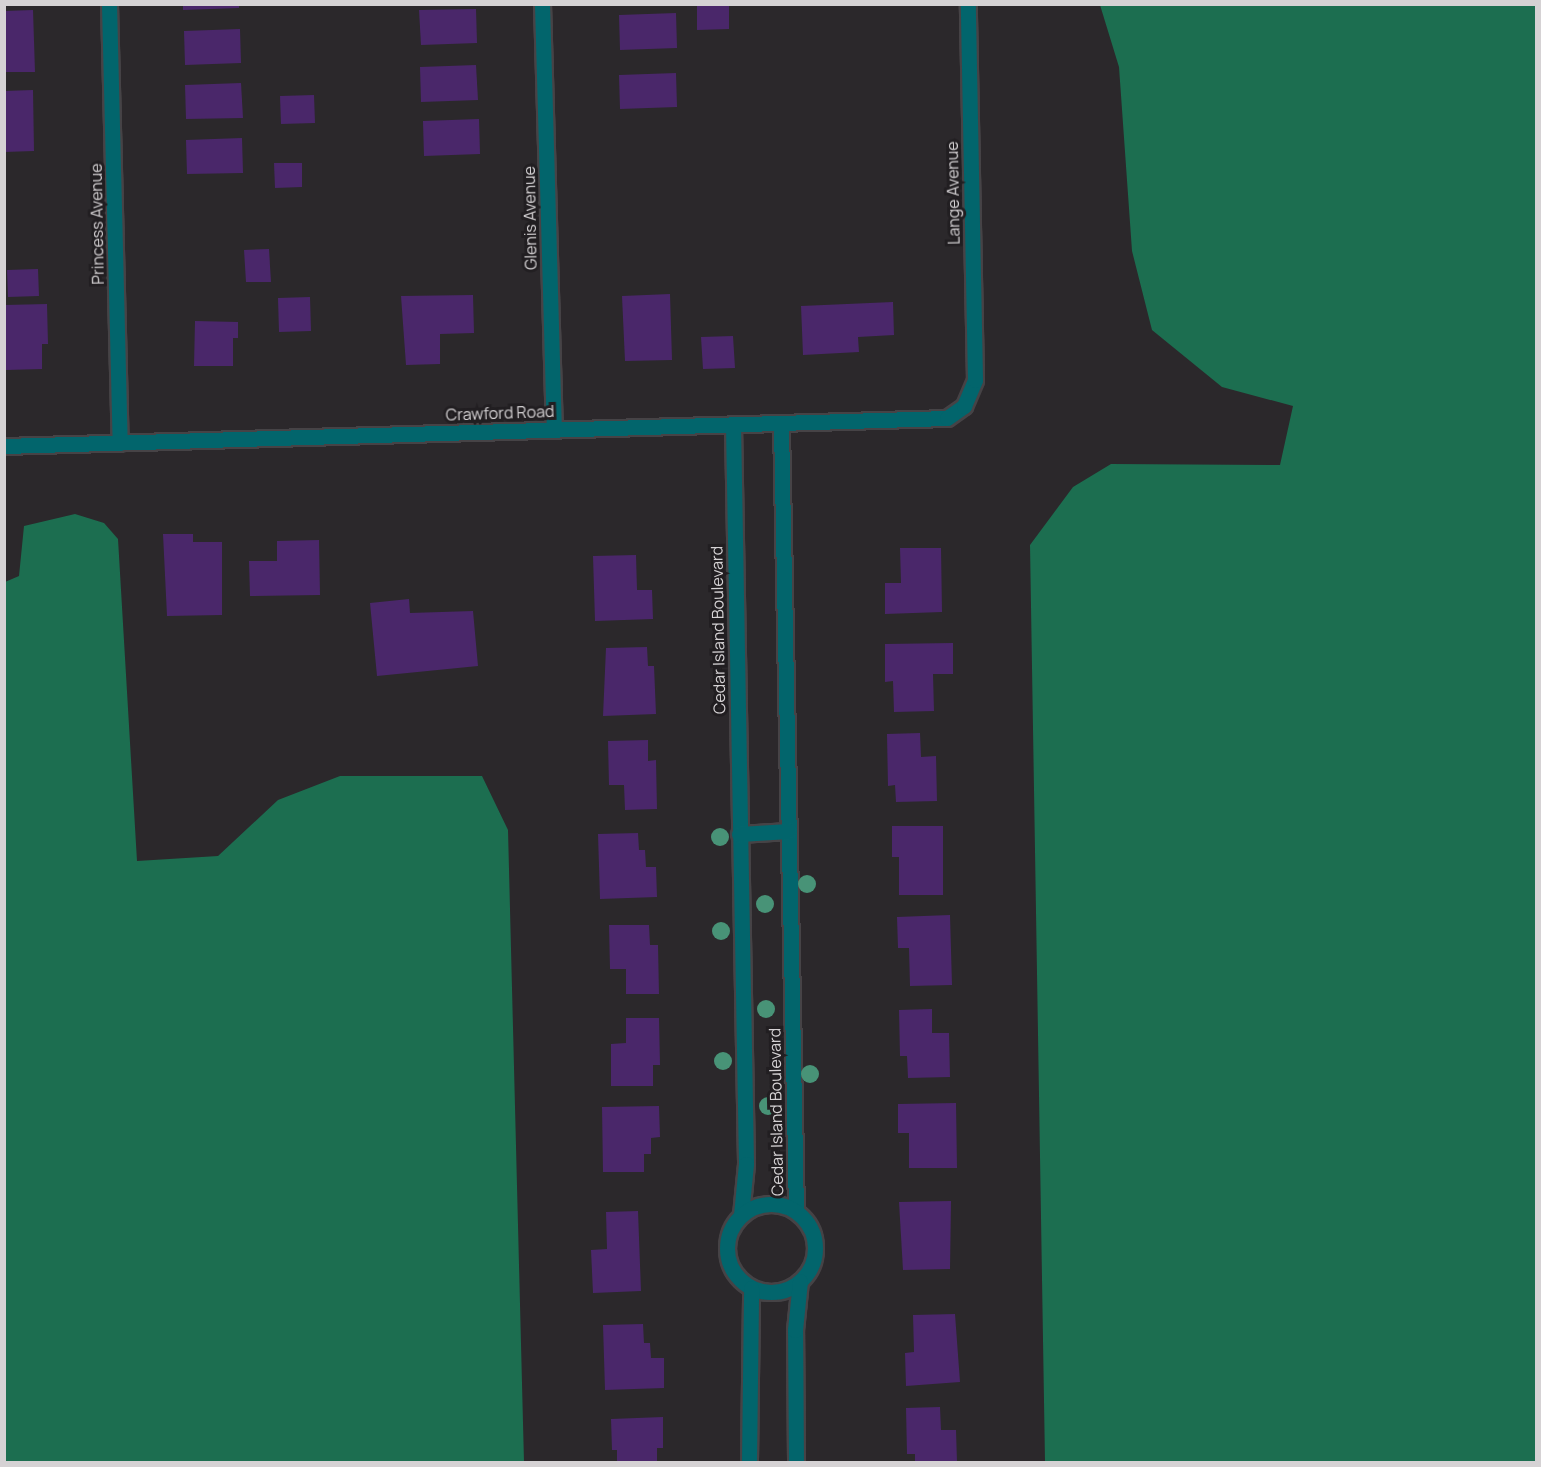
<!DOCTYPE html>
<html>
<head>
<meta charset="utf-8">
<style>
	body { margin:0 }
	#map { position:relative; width:1541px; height:1467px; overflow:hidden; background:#2b282b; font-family:Manrope,sans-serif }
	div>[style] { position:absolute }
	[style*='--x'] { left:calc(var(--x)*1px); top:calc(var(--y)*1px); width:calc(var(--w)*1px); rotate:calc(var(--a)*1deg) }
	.forest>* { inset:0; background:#1c6e50 }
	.building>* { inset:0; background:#4a276a }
	.roads { filter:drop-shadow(2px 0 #464346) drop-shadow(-2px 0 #464346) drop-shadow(0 2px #464346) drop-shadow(0 -2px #464346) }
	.minor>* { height:15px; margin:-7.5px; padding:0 7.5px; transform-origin:7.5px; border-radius:7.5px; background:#02656c }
	.minor>.ring { margin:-7.5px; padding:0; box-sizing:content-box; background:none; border:15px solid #02656c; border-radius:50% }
	.trees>* { width:18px; height:18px; margin:-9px; border-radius:50%; background:#489377 }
	span { translate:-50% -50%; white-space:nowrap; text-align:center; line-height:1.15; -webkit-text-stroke:6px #211e21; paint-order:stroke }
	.street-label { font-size:16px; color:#d5d2d4 }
	.frame { position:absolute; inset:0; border:6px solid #d5d2d4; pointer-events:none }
</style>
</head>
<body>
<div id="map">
	<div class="forest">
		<div style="clip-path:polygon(1100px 5px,1536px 5px,1536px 1462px,1045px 1462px,1030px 545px,1073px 487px,1111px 464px,1280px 465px,1293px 406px,1222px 387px,1152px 330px,1132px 251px,1119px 67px)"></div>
		<div style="clip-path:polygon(75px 514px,104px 523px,118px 539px,137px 861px,218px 856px,278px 800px,340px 776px,482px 776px,508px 830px,524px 1462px,5px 1462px,5px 582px,19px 576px,24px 526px)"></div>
	</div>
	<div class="building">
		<div style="clip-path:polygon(183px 4px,239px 4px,239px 8px,183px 10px)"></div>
		<div style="clip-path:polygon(697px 4px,729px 4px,729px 29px,697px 30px)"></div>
		<div style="clip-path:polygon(476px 9px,477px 43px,421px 45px,419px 10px)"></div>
		<div style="clip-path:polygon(33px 10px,35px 72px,4px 72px,4px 11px)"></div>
		<div style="clip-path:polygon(676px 13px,677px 48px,620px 50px,619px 15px)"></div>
		<div style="clip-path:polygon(240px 29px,241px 63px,185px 65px,184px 31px)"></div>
		<div style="clip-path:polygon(476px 65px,478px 100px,421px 102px,420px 67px)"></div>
		<div style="clip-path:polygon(676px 73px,677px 107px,620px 109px,619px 75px)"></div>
		<div style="clip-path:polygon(241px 83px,243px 118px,186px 119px,185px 85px)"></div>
		<div style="clip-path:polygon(33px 90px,34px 151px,4px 152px,4px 91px)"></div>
		<div style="clip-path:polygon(314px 95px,315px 123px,281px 124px,280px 96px)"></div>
		<div style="clip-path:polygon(479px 119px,480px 154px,424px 156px,423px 121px)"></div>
		<div style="clip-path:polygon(242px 138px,243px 173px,187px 174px,186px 140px)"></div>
		<div style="clip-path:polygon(274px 163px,302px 163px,302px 187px,275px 188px)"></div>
		<div style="clip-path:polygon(269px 249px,271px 282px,246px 282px,244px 250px)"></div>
		<div style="clip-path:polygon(38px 269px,39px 296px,8px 297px,7px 270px)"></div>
		<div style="clip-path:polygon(670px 294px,672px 360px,625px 361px,622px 296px)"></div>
		<div style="clip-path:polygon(473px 295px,474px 333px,440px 334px,440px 364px,406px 365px,401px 296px)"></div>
		<div style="clip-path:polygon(310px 297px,311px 331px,279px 332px,278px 298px)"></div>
		<div style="clip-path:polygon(893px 302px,894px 335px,858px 337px,859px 352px,803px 355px,801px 306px)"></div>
		<div style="clip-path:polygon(47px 304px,48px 344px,42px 344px,42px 369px,6px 370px,5px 305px)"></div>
		<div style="clip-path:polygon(195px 321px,238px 322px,238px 338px,233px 338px,233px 366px,194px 366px)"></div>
		<div style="clip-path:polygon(733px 336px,735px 368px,703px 369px,701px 337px)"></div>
		<div style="clip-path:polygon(163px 534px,193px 534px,193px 542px,222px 542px,222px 615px,167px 616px)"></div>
		<div style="clip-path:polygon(319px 540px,320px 595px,250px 596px,249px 561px,277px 561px,277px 541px)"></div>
		<div style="clip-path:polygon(900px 548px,941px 548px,942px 612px,885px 614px,885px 583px,901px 583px)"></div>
		<div style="clip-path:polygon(636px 555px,637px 590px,652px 590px,653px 619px,595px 621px,593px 556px)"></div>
		<div style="clip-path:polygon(409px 599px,410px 613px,473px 611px,478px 666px,377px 676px,370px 603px)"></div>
		<div style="clip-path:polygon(953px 643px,953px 674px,933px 674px,934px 711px,894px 712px,893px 681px,885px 682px,885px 644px)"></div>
		<div style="clip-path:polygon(647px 647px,648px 666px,654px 666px,656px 714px,603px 716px,606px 648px)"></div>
		<div style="clip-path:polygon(920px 733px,921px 757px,936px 756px,937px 801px,896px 802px,895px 785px,888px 786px,887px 734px)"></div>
		<div style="clip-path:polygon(648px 740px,648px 761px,656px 760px,657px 809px,625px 810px,624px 785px,609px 785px,608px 741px)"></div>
		<div style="clip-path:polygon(892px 826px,943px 826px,943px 895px,899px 895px,899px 857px,892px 857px)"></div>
		<div style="clip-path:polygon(638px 833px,639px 850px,645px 850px,646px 867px,656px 867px,657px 897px,600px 899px,598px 834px)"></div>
		<div style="clip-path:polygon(950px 915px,952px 985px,910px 986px,909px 948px,898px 948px,897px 917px)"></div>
		<div style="clip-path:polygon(609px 925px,649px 925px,650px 945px,658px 945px,659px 994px,626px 994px,626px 969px,610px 969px)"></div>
		<div style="clip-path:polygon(932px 1009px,932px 1033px,949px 1033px,950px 1077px,908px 1078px,907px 1056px,900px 1056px,899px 1010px)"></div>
		<div style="clip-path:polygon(626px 1018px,659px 1018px,660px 1065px,653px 1065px,653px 1086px,611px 1086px,611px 1044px,626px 1043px)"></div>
		<div style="clip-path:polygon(956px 1103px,957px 1168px,909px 1168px,909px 1133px,898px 1133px,898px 1104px)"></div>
		<div style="clip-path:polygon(659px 1106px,660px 1137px,651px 1138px,651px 1154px,644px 1154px,644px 1172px,603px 1172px,602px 1107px)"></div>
		<div style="clip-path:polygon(951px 1201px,950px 1269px,903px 1270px,899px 1202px)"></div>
		<div style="clip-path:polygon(638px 1211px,641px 1291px,593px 1293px,591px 1250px,607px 1249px,606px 1212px)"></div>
		<div style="clip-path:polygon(955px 1314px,960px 1382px,906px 1386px,905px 1353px,914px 1352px,913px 1315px)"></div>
		<div style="clip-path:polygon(643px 1324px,644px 1343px,650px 1343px,651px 1358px,664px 1358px,664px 1388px,605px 1390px,603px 1325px)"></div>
		<div style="clip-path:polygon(940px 1407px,941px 1430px,956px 1430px,957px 1462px,915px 1462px,915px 1454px,907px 1454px,906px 1408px)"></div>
		<div style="clip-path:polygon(663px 1417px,663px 1448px,657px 1448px,657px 1462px,617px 1462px,617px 1450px,612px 1450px,611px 1419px)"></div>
	</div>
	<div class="roads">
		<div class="minor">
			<div style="--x:109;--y:4;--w:439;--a:88.6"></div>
			<div style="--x:542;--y:4;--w:426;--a:88.4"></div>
			<div style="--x:781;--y:424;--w:787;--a:88.91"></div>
			<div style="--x:733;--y:425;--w:739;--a:88.99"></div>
			<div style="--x:746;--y:1164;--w:51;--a:95.6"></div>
			<div style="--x:4;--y:446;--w:943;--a:-1.7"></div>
			<div style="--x:947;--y:418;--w:21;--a:-35"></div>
			<div style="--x:964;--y:406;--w:28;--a:-67"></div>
			<div style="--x:975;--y:380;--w:376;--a:-91.1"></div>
			<div style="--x:739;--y:834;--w:50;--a:-3.4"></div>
			<div class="ring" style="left:727px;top:1204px;width:73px;height:73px"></div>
			<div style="--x:749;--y:1462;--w:174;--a:-89.3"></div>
			<div style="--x:796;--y:1462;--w:132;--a:-90.4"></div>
			<div style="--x:795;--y:1330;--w:49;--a:-84.2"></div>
		</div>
	</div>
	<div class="trees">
		<div style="left:720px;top:837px"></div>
		<div style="left:807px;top:884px"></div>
		<div style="left:765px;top:904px"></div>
		<div style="left:721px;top:931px"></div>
		<div style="left:766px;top:1009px"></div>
		<div style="left:723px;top:1061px"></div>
		<div style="left:810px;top:1074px"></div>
		<div style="left:768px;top:1106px"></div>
	</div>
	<div class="street-label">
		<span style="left:953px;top:193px;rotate:-91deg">Lange Avenue</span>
		<span style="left:530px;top:218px;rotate:-91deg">Glenis Avenue</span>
		<span style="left:97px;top:224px;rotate:-91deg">Princess Avenue</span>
		<span style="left:500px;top:413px;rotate:-2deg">Crawford Road</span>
		<span style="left:718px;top:630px;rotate:-91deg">Cedar Island Boulevard</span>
		<span style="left:776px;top:1112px;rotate:-91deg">Cedar Island Boulevard</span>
	</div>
	<div class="frame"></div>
</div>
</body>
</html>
